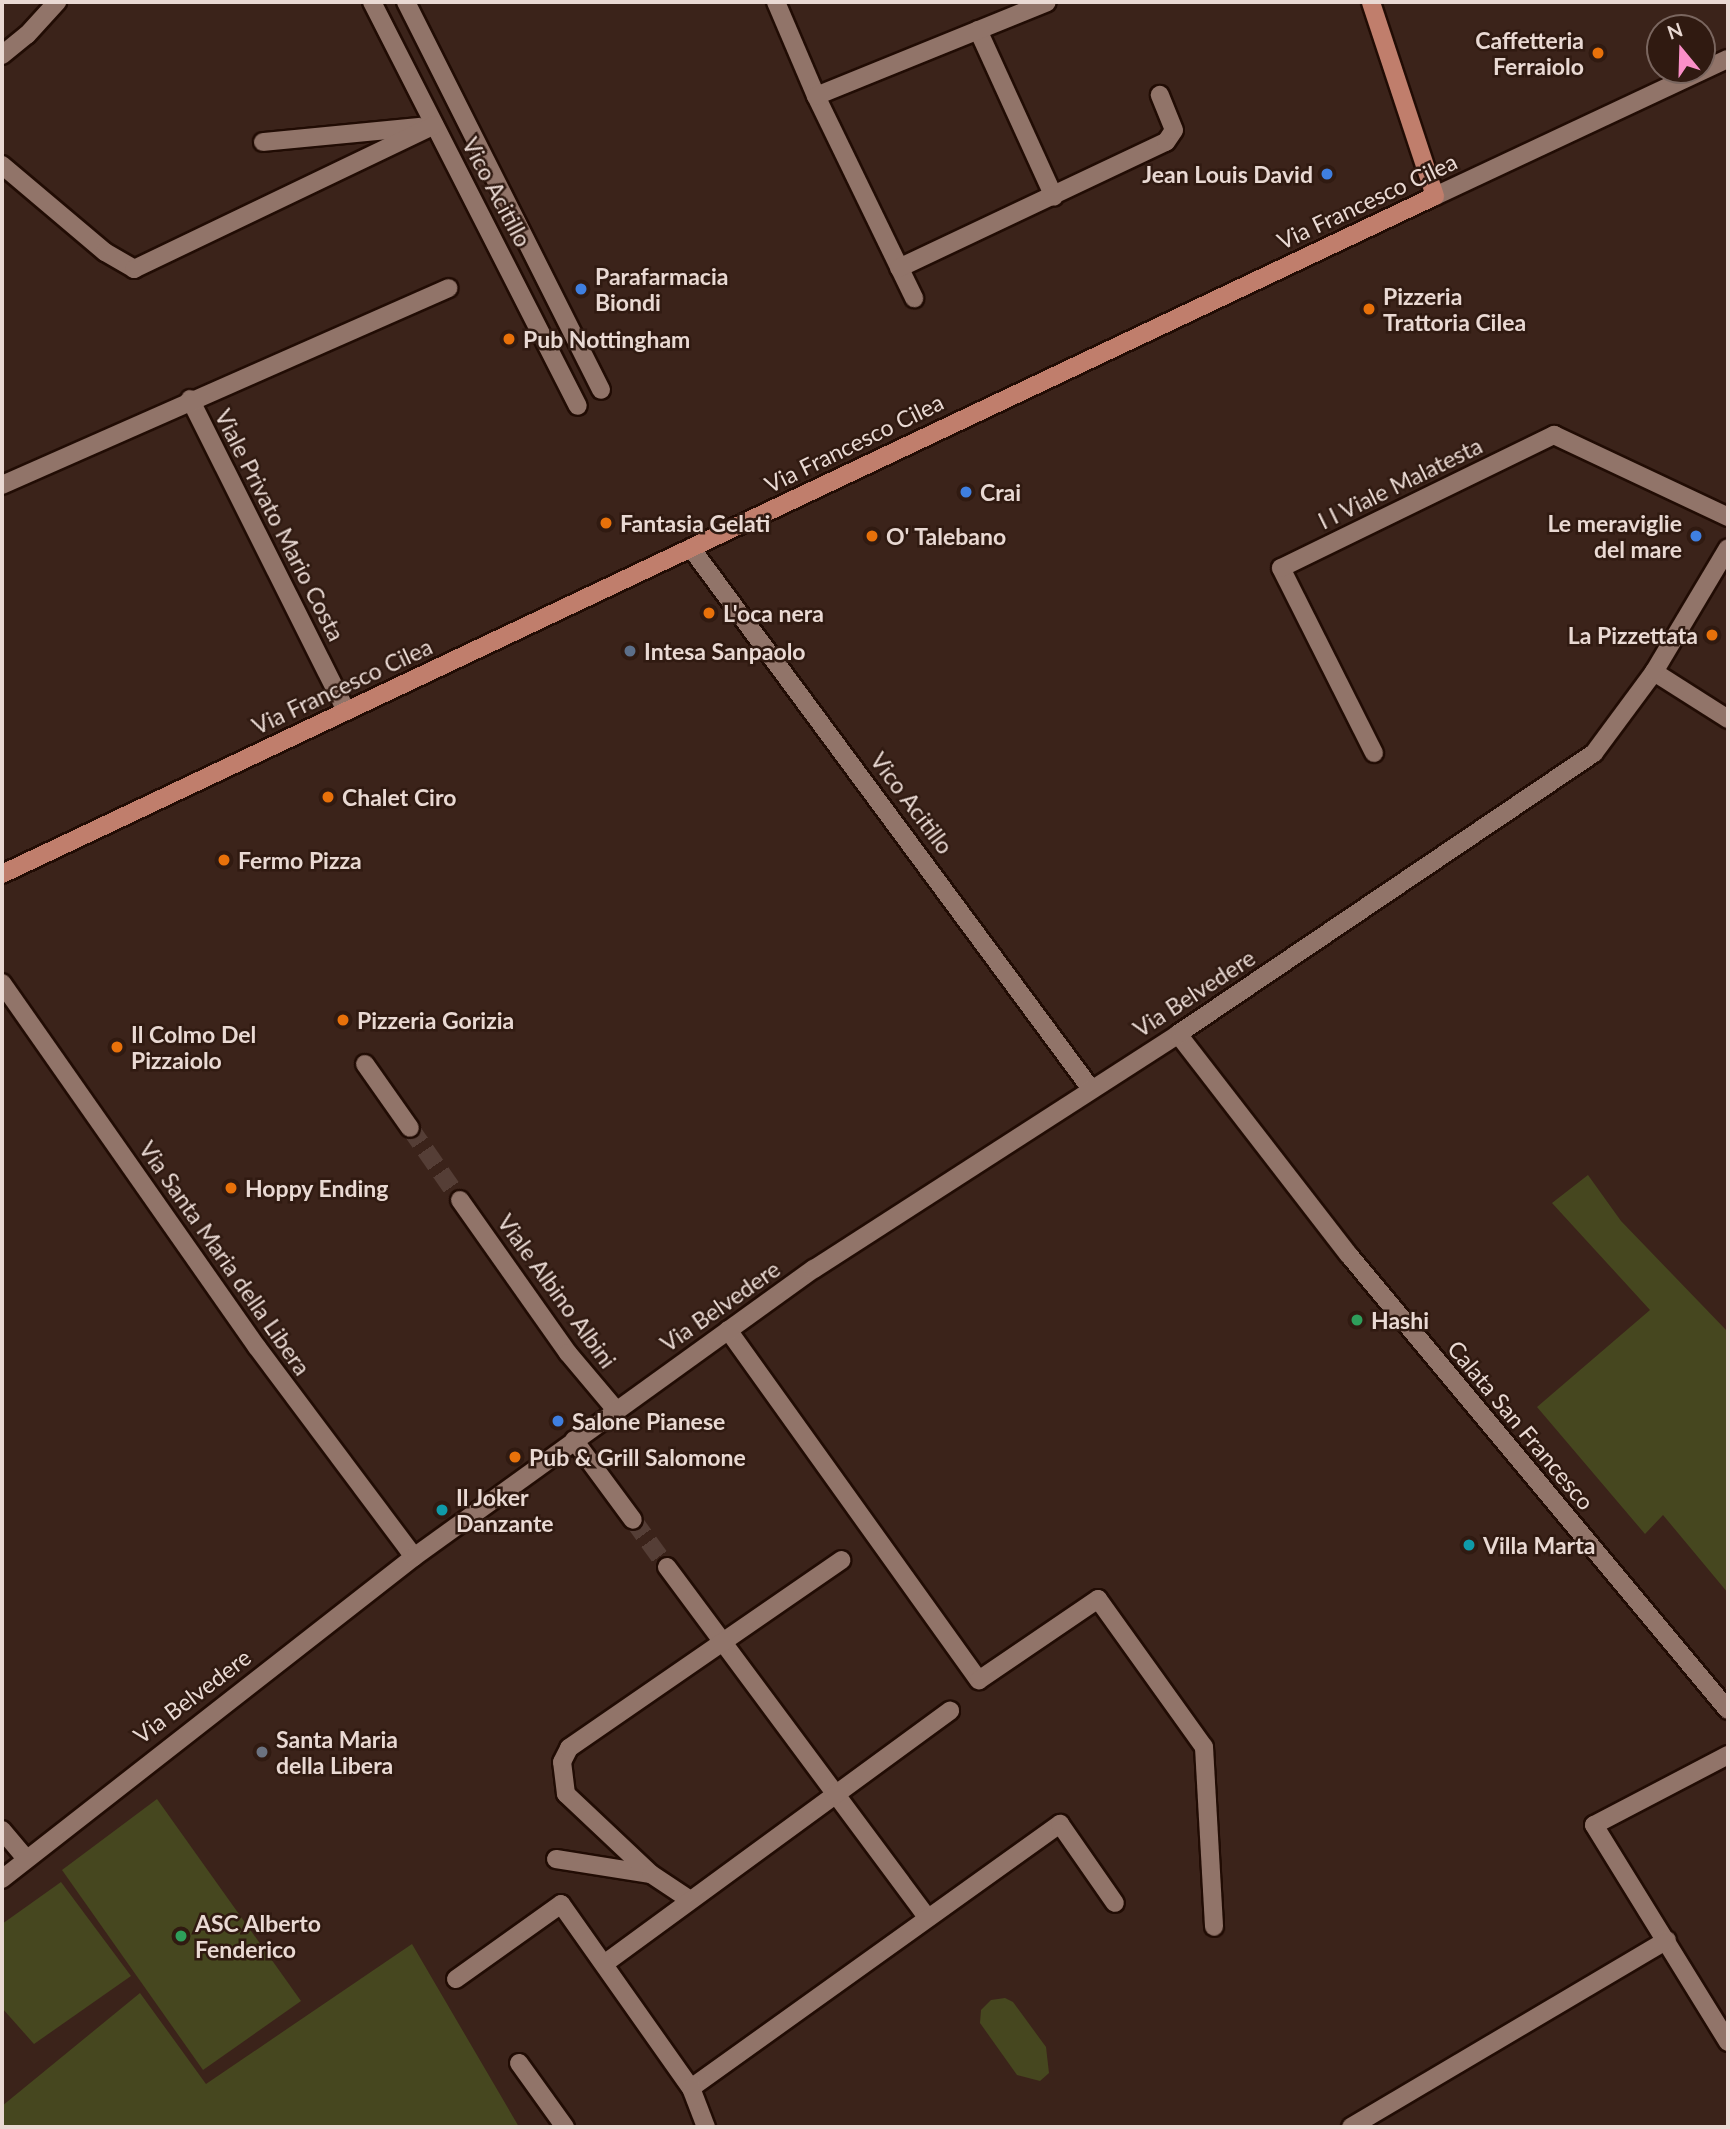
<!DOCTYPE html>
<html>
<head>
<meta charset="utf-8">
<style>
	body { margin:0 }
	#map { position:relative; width:1730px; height:2129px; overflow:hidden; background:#3b231a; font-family:Lato,sans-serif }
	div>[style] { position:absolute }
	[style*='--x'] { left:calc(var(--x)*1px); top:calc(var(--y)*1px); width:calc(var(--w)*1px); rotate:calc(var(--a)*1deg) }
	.green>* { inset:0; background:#46471f }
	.minor-tunnel>* { height:18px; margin-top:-9px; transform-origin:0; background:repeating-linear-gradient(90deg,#553e36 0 18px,transparent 0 27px) }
	.roads { filter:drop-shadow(2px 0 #210c04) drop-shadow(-2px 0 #210c04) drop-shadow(0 2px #210c04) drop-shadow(0 -2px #210c04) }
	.minor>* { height:18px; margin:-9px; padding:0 9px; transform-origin:9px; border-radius:9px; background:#917469 }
	.major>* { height:18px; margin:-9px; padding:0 9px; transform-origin:9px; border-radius:9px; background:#c07e6c }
	.dots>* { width:19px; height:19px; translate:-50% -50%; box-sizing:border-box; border:4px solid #301a11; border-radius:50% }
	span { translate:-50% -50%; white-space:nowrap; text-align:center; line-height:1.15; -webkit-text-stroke:5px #301a11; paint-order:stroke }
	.poi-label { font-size:23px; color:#e9d9d3; font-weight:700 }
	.right { translate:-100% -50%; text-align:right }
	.left { translate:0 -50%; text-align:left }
	.street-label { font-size:23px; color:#e9d9d3 }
	.frame { position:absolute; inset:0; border:4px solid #e9d9d3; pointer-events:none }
	.north { position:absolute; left:1646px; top:14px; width:70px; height:70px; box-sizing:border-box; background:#301a11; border:2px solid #7a665f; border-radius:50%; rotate:341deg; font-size:19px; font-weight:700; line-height:28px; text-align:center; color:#e9d9d3 }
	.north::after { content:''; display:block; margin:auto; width:24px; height:32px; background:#fa8fc8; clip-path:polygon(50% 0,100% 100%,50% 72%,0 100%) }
</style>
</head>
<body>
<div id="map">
	<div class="green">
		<div style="clip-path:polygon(1588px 1175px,1621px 1221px,1728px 1332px,1728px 1593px,1663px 1515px,1645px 1534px,1537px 1407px,1650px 1310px,1552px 1203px)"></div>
		<div style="clip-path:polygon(157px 1799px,301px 2001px,203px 2070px,62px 1870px)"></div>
		<div style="clip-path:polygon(61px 1882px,131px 1976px,34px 2044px,2px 2008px,2px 1924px)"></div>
		<div style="clip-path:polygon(412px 1944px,519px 2127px,2px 2127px,2px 2106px,140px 1993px,206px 2084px)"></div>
		<div style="clip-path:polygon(1005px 1998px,1013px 2002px,1046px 2047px,1049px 2073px,1040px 2081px,1017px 2075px,980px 2023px,981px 2010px,991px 2000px)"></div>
	</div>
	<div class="minor-tunnel">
		<div style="--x:410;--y:1128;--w:88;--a:55.2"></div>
		<div style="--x:633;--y:1520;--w:58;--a:54.1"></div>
	</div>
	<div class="roads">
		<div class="minor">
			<div style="--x:372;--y:2;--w:453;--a:63"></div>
			<div style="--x:406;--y:2;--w:434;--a:63.3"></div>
			<div style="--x:776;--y:2;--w:102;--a:66.9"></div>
			<div style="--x:816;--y:96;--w:225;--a:64.1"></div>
			<div style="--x:978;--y:30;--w:183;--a:65.5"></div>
			<div style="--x:2;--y:55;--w:32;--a:-39"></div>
			<div style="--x:27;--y:35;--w:45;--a:-47.7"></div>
			<div style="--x:816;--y:96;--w:249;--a:-22.1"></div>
			<div style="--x:263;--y:142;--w:158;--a:-5.5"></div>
			<div style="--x:2;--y:165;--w:135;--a:40.2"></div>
			<div style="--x:105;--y:252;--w:34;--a:30"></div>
			<div style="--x:134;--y:269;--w:333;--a:-25.6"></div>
			<div style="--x:1435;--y:196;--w:323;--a:-25.1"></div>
			<div style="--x:899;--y:268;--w:295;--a:-25.3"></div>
			<div style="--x:1166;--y:142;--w:14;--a:-56"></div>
			<div style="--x:1174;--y:130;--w:38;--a:-112"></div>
			<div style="--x:190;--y:399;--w:349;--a:63.4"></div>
			<div style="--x:2;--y:485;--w:488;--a:-23.8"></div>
			<div style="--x:691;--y:548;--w:673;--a:53.52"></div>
			<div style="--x:1654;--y:672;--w:88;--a:32.4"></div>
			<div style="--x:1374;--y:753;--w:207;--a:-116.7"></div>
			<div style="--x:1281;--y:568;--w:304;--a:-26"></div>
			<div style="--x:1554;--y:435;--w:192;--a:25.2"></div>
			<div style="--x:2;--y:983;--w:444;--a:55"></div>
			<div style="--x:257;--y:1347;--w:262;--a:53.2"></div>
			<div style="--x:1178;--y:1034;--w:279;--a:52.3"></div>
			<div style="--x:1349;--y:1255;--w:592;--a:50.21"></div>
			<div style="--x:365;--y:1064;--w:78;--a:54.9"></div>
			<div style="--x:460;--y:1200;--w:187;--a:54.8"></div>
			<div style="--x:568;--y:1353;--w:75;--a:49.9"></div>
			<div style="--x:728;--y:1330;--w:431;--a:54.4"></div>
			<div style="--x:979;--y:1680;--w:144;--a:-34.2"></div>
			<div style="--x:1098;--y:1599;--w:182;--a:54.4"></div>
			<div style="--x:1204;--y:1747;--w:180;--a:86.8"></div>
			<div style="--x:574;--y:1440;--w:99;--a:53.6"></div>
			<div style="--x:667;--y:1567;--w:437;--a:53.4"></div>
			<div style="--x:1728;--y:1755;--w:151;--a:152.4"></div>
			<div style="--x:1594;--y:1825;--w:255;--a:58.3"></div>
			<div style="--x:2;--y:1830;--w:38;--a:50"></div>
			<div style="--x:556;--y:1859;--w:96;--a:9"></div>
			<div style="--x:651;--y:1874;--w:117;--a:-136.7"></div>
			<div style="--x:566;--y:1794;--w:32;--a:-97"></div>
			<div style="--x:562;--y:1762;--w:16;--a:-63"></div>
			<div style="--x:569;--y:1748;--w:331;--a:-34.6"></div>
			<div style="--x:651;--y:1874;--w:47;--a:33.7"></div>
			<div style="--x:2;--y:1879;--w:523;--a:-38.01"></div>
			<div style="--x:414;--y:1557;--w:493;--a:-35.8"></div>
			<div style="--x:814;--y:1269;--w:433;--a:-32.8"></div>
			<div style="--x:1178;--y:1034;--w:502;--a:-34.04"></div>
			<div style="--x:1594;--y:753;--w:101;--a:-53.5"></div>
			<div style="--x:1654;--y:672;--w:144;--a:-59.2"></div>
			<div style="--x:604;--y:1964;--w:429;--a:-36.2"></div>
			<div style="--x:456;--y:1979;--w:129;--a:-35.5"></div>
			<div style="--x:561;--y:1904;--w:225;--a:54.8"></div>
			<div style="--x:691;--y:2088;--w:454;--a:-35.6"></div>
			<div style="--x:1060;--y:1824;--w:96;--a:55.2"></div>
			<div style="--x:519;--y:2063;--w:79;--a:54.3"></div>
			<div style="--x:691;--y:2088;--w:42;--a:69"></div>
			<div style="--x:1351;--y:2127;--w:367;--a:-30.6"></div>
		</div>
		<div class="major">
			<div style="--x:2;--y:874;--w:1585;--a:-25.32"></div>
			<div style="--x:1435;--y:196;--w:204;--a:-108.3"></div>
		</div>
	</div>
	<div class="dots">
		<div style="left:1598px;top:53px;background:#e8710a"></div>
		<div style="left:1327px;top:174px;background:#3f7fe0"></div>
		<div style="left:581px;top:289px;background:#3f7fe0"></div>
		<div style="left:1369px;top:309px;background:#e8710a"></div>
		<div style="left:509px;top:339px;background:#e8710a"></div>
		<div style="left:966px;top:492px;background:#3f7fe0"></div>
		<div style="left:606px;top:523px;background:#e8710a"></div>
		<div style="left:872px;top:536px;background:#e8710a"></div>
		<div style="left:1696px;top:536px;background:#3f7fe0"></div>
		<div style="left:709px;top:613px;background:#e8710a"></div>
		<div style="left:1712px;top:635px;background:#e8710a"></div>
		<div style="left:630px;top:651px;background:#5c6f8a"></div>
		<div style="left:328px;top:797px;background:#e8710a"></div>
		<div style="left:224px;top:860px;background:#e8710a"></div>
		<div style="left:343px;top:1020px;background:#e8710a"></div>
		<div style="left:117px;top:1047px;background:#e8710a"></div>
		<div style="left:231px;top:1188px;background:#e8710a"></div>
		<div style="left:1357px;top:1320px;background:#2e9e5b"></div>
		<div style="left:558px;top:1421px;background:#3f7fe0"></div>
		<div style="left:515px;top:1457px;background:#e8710a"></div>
		<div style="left:442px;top:1510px;background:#0f9aa8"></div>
		<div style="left:1469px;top:1545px;background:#0f9aa8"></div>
		<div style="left:262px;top:1752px;background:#6b7280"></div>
		<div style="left:181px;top:1936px;background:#2e9e5b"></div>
	</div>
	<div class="poi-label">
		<span class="right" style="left:1584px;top:53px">Caffetteria<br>Ferraiolo</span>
		<span class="right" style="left:1313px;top:174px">Jean Louis David</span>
		<span class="left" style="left:595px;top:289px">Parafarmacia<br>Biondi</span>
		<span class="left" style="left:1383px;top:309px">Pizzeria<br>Trattoria Cilea</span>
		<span class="left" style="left:523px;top:339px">Pub Nottingham</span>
		<span class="left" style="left:980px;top:492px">Crai</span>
		<span class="left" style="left:620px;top:523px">Fantasia Gelati</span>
		<span class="right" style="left:1682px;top:536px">Le meraviglie<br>del mare</span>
		<span class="left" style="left:886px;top:536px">O' Talebano</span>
		<span class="left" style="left:723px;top:613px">L'oca nera</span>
		<span class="right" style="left:1698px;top:635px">La Pizzettata</span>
		<span class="left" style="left:644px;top:651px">Intesa Sanpaolo</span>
		<span class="left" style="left:342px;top:797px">Chalet Ciro</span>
		<span class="left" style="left:238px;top:860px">Fermo Pizza</span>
		<span class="left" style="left:357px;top:1020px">Pizzeria Gorizia</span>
		<span class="left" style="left:131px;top:1047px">Il Colmo Del<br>Pizzaiolo</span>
		<span class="left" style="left:245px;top:1188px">Hoppy Ending</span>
		<span class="left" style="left:1371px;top:1320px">Hashi</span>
		<span class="left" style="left:572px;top:1421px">Salone Pianese</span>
		<span class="left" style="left:529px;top:1457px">Pub &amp; Grill Salomone</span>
		<span class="left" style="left:456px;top:1510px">Il Joker<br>Danzante</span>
		<span class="left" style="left:1483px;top:1545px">Villa Marta</span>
		<span class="left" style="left:276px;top:1752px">Santa Maria<br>della Libera</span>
		<span class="left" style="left:195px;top:1936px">ASC Alberto<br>Fenderico</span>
	</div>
	<div class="street-label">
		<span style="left:497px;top:192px;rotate:62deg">Vico Acitillo</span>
		<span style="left:1367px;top:201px;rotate:-25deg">Via Francesco Cilea</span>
		<span style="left:854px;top:443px;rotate:-26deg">Via Francesco Cilea</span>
		<span style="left:1400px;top:483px;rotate:-26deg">I I Viale Malatesta</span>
		<span style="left:280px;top:525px;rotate:63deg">Viale Privato Mario Costa</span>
		<span style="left:342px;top:686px;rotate:-25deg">Via Francesco Cilea</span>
		<span style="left:912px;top:803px;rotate:53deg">Vico Acitillo</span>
		<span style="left:1194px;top:993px;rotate:-33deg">Via Belvedere</span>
		<span style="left:225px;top:1258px;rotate:55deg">Via Santa Maria della Libera</span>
		<span style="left:557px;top:1291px;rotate:54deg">Viale Albino Albini</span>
		<span style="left:720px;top:1306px;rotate:-35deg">Via Belvedere</span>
		<span style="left:1521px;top:1425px;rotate:50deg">Calata San Francesco</span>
		<span style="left:192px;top:1696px;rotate:-37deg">Via Belvedere</span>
	</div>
	<div class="frame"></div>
	<div class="north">N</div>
</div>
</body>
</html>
